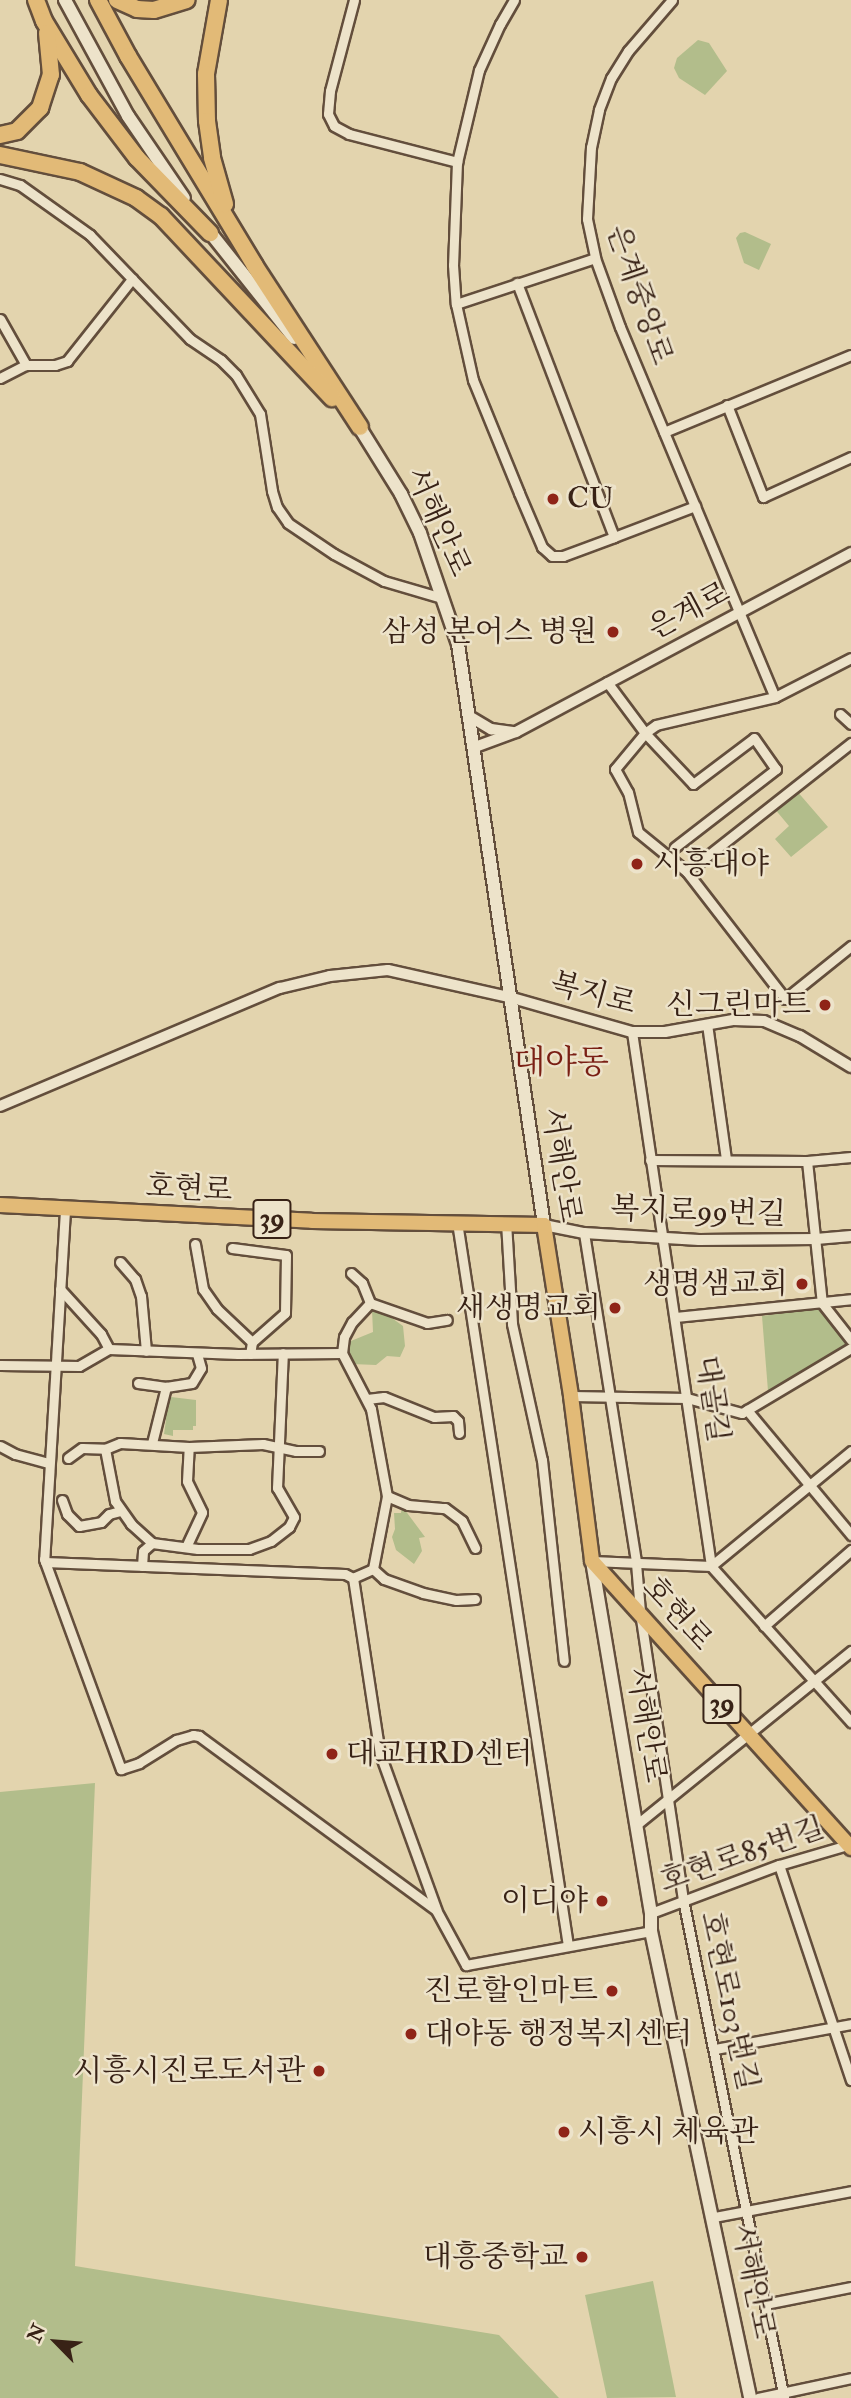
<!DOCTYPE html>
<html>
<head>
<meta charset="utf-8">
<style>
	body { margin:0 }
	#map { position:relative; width:851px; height:2398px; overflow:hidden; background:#e3d4ae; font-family:"IM FELL Double Pica","Noto Serif KR",serif }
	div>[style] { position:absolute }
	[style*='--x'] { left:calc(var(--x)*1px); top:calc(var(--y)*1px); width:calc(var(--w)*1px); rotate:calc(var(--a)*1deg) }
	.green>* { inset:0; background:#b2bd8b }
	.roads { filter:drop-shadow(2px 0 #634e3c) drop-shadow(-2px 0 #634e3c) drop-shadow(0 2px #634e3c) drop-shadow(0 -2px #634e3c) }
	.minor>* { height:9px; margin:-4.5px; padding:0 4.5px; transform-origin:4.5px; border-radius:4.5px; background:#ede3ca }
	.tertiary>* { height:10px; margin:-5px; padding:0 5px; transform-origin:5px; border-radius:5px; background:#ede3ca }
	.secondary>* { height:12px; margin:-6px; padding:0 6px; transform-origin:6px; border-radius:6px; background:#ede3ca }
	.primary>* { height:14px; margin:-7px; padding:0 7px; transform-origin:7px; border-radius:7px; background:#e2ba77 }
	.motorway>* { height:16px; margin:-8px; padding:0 8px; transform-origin:8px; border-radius:8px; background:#e2ba77 }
	.dots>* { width:19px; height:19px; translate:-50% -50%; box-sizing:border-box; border:4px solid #ede3ca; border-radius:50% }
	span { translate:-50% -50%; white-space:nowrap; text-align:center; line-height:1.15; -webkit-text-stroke:5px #ede3ca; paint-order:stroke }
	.shield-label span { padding:2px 5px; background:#ede3ca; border:2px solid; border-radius:5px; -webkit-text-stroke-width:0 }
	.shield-label { font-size:28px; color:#382216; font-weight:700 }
	.street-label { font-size:30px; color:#382216 }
	.poi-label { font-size:30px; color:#382216 }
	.left { translate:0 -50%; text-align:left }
	.right { translate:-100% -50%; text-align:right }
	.quarter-label { font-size:33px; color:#7a1f14 }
	.north { position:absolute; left:21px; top:2307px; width:70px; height:70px; -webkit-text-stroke:5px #ede3ca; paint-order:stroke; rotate:295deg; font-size:19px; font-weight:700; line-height:28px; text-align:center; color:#382216 }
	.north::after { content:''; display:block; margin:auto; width:24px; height:32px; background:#382216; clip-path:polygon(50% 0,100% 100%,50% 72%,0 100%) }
</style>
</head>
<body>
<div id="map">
	<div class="green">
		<div style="clip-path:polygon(698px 40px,709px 43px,727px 71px,705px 95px,679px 78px,674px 68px,677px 58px)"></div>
		<div style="clip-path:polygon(745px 232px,771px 244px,759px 270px,744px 263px,736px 238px,740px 233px)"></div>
		<div style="clip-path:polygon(796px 790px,828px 827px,791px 857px,775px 839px,789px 826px,774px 808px)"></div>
		<div style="clip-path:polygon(819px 1308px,849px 1348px,768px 1391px,762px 1316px)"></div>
		<div style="clip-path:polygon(372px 1310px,382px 1311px,403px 1326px,405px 1346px,400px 1357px,387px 1356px,376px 1365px,352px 1364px,346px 1343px,373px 1332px)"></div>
		<div style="clip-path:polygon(171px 1397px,196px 1400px,196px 1426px,193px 1426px,193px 1430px,173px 1430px,173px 1436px,164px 1434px,166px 1420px,163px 1416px)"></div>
		<div style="clip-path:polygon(402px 1506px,425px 1537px,419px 1538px,422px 1551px,414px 1564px,396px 1550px,392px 1537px,395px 1529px,394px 1513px,401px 1513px)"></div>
		<div style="clip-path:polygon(95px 1783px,75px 2266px,499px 2335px,559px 2398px,0 2398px,0 1792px)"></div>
		<div style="clip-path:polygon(653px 2281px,676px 2397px,607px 2398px,585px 2295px)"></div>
	</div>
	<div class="roads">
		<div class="minor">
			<div style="--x:354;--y:0;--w:94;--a:104.8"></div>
			<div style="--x:330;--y:91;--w:23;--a:95"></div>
			<div style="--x:328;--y:114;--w:13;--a:63"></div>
			<div style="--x:334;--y:126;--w:17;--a:28"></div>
			<div style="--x:349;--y:134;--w:112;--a:14.5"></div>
			<div style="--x:514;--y:0;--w:28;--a:120"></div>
			<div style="--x:500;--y:24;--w:51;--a:114.5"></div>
			<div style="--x:479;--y:70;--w:95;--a:103.4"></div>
			<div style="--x:457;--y:162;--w:103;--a:92.2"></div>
			<div style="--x:453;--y:265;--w:39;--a:86"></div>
			<div style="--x:456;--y:304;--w:146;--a:-18.3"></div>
			<div style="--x:672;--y:0;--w:67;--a:130.8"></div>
			<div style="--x:628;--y:51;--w:32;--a:122"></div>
			<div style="--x:611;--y:78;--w:34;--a:111"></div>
			<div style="--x:599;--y:110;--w:38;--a:102"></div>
			<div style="--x:591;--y:147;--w:72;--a:93.2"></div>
			<div style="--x:587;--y:219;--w:40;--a:78"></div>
			<div style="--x:595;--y:258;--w:73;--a:70.1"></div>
			<div style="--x:620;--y:327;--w:401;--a:67.3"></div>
			<div style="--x:0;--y:179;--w:21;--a:17"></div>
			<div style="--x:20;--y:185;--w:86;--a:35.5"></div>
			<div style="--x:90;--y:235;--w:144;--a:46.1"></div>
			<div style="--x:190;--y:339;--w:37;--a:34"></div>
			<div style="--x:221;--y:360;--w:21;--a:45"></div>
			<div style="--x:236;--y:375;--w:46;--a:58.4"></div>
			<div style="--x:260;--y:414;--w:78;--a:81.1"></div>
			<div style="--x:272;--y:491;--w:17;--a:73"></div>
			<div style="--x:277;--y:507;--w:19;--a:55"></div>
			<div style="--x:288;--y:523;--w:55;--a:34"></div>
			<div style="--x:334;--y:554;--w:57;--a:28.4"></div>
			<div style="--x:384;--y:581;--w:60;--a:16.3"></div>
			<div style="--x:456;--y:304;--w:78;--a:77.4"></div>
			<div style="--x:473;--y:380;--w:122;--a:67.8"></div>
			<div style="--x:519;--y:493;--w:59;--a:66.9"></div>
			<div style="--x:542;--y:547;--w:13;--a:42"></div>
			<div style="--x:552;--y:556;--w:11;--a:0"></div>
			<div style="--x:563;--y:556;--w:54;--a:-20.4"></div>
			<div style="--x:614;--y:537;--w:272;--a:-110.9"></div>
			<div style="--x:0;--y:319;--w:53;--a:60.5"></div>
			<div style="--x:0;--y:378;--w:29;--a:-27"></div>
			<div style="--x:26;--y:365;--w:29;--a:0"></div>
			<div style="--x:55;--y:365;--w:13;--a:-18"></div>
			<div style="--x:67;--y:361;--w:105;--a:-51.6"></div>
			<div style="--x:727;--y:405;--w:99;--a:68.6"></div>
			<div style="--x:763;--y:497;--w:97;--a:-24.4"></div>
			<div style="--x:664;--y:432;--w:202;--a:-22.4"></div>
			<div style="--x:614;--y:537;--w:87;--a:-20.9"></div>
			<div style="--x:851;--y:658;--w:85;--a:152.8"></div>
			<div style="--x:775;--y:697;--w:122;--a:166.8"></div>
			<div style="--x:656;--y:725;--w:14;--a:144"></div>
			<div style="--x:645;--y:733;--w:47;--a:129.8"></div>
			<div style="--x:615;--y:769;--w:26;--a:61"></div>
			<div style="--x:628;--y:792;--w:41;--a:76"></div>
			<div style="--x:638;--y:832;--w:63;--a:39.2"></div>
			<div style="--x:687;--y:872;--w:160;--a:52.3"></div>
			<div style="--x:785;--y:999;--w:85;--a:-38.8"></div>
			<div style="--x:607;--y:682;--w:64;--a:53.3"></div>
			<div style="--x:645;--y:733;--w:70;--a:46.7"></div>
			<div style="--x:693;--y:784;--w:76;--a:-37"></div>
			<div style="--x:754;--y:738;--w:38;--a:55"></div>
			<div style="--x:776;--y:769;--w:128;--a:142.3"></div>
			<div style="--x:840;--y:714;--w:15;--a:42"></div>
			<div style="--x:687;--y:872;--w:209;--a:-38.2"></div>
			<div style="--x:707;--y:1024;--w:136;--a:82"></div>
			<div style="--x:632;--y:1032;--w:540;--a:81.58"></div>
			<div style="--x:711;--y:1566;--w:210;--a:48.1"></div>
			<div style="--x:650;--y:1160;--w:157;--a:0.4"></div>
			<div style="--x:807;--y:1161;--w:44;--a:-5.2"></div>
			<div style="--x:807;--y:1161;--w:143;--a:84"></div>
			<div style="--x:822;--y:1303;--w:47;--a:51.9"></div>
			<div style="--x:65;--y:1210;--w:350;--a:93.4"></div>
			<div style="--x:44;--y:1559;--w:224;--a:69.9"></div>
			<div style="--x:121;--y:1769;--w:19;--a:-18"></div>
			<div style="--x:139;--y:1763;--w:44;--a:-31.9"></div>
			<div style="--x:176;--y:1740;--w:18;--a:-16"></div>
			<div style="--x:193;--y:1735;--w:6;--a:9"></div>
			<div style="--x:199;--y:1736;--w:294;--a:36.3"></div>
			<div style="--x:436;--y:1910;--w:63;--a:61.4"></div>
			<div style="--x:466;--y:1965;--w:188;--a:-10.4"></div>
			<div style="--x:457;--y:1222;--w:732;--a:81.28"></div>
			<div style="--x:506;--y:1222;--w:102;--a:86.6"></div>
			<div style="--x:512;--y:1324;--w:139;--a:77.6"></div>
			<div style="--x:542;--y:1460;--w:202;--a:83.8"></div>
			<div style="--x:584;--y:1233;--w:334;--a:81"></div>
			<div style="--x:636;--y:1563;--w:49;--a:85.3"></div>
			<div style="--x:640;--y:1612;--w:291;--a:81.5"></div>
			<div style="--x:683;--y:1900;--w:508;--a:78.54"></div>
			<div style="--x:195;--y:1244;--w:46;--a:79.9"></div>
			<div style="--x:203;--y:1289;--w:24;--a:55"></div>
			<div style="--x:217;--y:1309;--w:48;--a:43.3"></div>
			<div style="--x:232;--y:1248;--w:54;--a:7.4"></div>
			<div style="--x:286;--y:1255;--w:58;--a:91"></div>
			<div style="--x:285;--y:1313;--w:44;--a:138.7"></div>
			<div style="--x:252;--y:1342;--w:12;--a:99"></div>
			<div style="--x:120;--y:1262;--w:23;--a:49"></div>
			<div style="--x:135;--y:1279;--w:18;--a:71"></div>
			<div style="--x:141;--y:1296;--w:55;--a:84.8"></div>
			<div style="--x:351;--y:1273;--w:15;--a:42"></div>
			<div style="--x:362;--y:1283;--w:22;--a:68"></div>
			<div style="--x:370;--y:1303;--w:26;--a:133"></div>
			<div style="--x:352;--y:1322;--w:17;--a:118"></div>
			<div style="--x:344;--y:1337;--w:16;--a:97"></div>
			<div style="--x:342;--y:1353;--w:63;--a:62.6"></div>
			<div style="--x:371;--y:1409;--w:88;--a:79.6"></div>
			<div style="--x:387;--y:1496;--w:74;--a:100.9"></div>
			<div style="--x:373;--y:1569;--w:22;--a:156"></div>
			<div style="--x:60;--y:1289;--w:61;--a:47.7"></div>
			<div style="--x:101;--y:1334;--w:17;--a:62"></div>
			<div style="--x:370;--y:1303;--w:60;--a:19.3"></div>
			<div style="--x:427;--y:1323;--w:20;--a:-9"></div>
			<div style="--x:675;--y:1317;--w:177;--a:-5.8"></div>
			<div style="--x:0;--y:1365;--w:79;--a:0.7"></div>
			<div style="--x:79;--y:1366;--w:34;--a:-30"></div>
			<div style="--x:109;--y:1349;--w:129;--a:2.2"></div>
			<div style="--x:238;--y:1354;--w:104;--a:-0.6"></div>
			<div style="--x:138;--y:1383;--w:28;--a:8"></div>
			<div style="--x:571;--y:1396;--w:116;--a:1"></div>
			<div style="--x:687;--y:1398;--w:57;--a:15.3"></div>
			<div style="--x:742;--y:1413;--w:127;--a:-30.8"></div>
			<div style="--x:367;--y:1399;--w:17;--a:-7"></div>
			<div style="--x:384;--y:1397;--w:54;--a:21.8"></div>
			<div style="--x:434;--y:1417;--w:19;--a:-3"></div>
			<div style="--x:453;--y:1416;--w:7;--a:45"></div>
			<div style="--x:458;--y:1421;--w:12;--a:85"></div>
			<div style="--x:747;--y:1410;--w:163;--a:50.2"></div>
			<div style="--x:152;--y:1443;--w:58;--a:-76"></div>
			<div style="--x:166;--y:1387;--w:26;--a:-9"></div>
			<div style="--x:192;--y:1383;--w:17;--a:-59"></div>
			<div style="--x:201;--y:1368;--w:15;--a:-106"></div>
			<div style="--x:0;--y:1446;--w:17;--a:28"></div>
			<div style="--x:15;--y:1454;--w:35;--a:15"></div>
			<div style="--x:105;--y:1449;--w:16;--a:-22"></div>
			<div style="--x:120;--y:1443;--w:69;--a:3.3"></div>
			<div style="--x:68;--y:1458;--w:17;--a:-36"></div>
			<div style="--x:82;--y:1448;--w:23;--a:2"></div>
			<div style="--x:105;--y:1449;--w:53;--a:79.1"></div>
			<div style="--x:115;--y:1501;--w:28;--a:55"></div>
			<div style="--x:131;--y:1524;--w:28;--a:42"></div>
			<div style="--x:387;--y:1496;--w:23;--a:23"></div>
			<div style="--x:408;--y:1505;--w:37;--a:5"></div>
			<div style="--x:445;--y:1508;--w:21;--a:37"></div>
			<div style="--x:462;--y:1521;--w:30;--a:64"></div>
			<div style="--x:62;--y:1500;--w:15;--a:70"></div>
			<div style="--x:67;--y:1514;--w:17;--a:45"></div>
			<div style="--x:79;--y:1526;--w:22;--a:-10"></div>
			<div style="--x:101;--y:1522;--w:11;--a:-45"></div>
			<div style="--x:109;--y:1514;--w:11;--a:-15"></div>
			<div style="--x:186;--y:1547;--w:38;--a:-65"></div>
			<div style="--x:202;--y:1512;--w:34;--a:-116"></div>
			<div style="--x:187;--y:1481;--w:34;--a:-87"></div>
			<div style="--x:189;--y:1447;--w:74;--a:-2.3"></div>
			<div style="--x:263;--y:1444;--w:34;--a:12"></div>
			<div style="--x:296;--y:1451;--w:23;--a:0"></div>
			<div style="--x:592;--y:1561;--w:119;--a:2.4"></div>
			<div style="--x:711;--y:1566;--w:181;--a:-39.4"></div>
			<div style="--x:45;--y:1562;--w:300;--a:2.3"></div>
			<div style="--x:345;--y:1574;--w:9;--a:27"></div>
			<div style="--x:353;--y:1578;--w:178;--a:81.3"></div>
			<div style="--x:380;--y:1754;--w:165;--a:70.1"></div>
			<div style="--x:142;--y:1566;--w:15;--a:-86"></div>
			<div style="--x:143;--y:1551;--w:12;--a:-42"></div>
			<div style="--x:152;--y:1543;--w:46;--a:7.4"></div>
			<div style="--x:198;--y:1549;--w:51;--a:0"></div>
			<div style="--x:249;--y:1549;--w:23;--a:-20"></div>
			<div style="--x:271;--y:1541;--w:23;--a:-38"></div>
			<div style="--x:289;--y:1527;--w:11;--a:-63"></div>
			<div style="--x:294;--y:1517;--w:34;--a:-120"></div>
			<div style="--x:277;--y:1488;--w:135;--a:-87.5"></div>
			<div style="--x:373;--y:1569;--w:15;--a:42"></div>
			<div style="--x:384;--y:1579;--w:41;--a:19.7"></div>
			<div style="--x:423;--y:1593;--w:34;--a:12"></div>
			<div style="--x:456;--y:1600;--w:19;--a:-3"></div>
			<div style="--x:764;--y:1626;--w:116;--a:-41.1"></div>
			<div style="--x:636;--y:1825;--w:277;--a:-39"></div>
			<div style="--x:779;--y:1865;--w:227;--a:71.5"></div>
			<div style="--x:651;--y:1913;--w:137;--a:-20.6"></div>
			<div style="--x:779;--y:1865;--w:75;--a:-16.3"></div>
			<div style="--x:715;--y:2049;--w:138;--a:-10.4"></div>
			<div style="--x:714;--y:2217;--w:139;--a:-10.7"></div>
			<div style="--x:765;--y:2304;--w:88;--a:-11.2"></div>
			<div style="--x:758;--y:2398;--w:95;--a:-12.1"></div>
		</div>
		<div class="tertiary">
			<div style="--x:469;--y:716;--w:26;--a:31"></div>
			<div style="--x:491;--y:729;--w:22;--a:8"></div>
			<div style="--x:475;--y:747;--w:44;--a:-20.1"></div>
			<div style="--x:516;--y:732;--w:380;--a:-28.1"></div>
			<div style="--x:0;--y:1106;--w:304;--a:-22.9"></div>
			<div style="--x:280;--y:988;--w:51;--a:-13.5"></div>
			<div style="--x:330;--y:976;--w:58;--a:-5.9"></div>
			<div style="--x:388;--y:970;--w:124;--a:12.6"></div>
			<div style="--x:509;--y:997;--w:128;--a:15.9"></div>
			<div style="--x:632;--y:1032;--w:33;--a:0"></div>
			<div style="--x:665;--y:1032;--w:69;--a:-10"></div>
			<div style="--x:733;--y:1020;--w:31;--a:2"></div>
			<div style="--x:764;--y:1021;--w:39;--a:23"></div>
			<div style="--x:800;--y:1036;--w:60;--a:31.3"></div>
			<div style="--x:544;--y:1225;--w:41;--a:11.3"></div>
			<div style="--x:584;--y:1233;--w:115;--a:3.5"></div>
			<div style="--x:699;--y:1240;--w:117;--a:-0.5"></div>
			<div style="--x:816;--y:1239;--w:35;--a:-5"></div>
		</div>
		<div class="secondary">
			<div style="--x:65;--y:0;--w:132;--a:61.5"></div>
			<div style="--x:128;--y:116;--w:99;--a:55.7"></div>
			<div style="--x:205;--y:226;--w:143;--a:51.5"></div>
			<div style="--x:355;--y:420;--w:87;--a:58.1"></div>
			<div style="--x:401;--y:494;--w:43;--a:64"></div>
			<div style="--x:420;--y:533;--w:117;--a:71.1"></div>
			<div style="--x:458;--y:644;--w:587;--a:81.58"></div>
			<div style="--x:592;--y:1561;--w:357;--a:80.5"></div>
			<div style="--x:651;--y:1913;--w:18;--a:90"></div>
			<div style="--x:651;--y:1931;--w:477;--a:78"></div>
		</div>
		<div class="primary">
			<div style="--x:0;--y:1205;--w:312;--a:2.9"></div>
			<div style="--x:312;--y:1221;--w:232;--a:1"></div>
			<div style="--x:544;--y:1225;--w:173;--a:81"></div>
			<div style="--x:571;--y:1396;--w:166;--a:82.7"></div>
			<div style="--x:592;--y:1561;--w:387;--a:47.9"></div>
		</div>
		<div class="motorway">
			<div style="--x:36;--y:0;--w:22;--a:69"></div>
			<div style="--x:44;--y:21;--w:87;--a:58.7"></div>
			<div style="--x:89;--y:95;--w:79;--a:52.7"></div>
			<div style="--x:137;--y:158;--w:105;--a:45.8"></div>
			<div style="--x:98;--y:0;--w:64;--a:61.8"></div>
			<div style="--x:128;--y:56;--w:245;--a:58.8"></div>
			<div style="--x:255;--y:266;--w:192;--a:56.9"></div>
			<div style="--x:117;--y:0;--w:22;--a:24"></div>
			<div style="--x:137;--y:9;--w:17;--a:3"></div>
			<div style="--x:154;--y:10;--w:34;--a:-17"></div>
			<div style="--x:219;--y:0;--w:75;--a:100"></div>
			<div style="--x:206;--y:74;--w:47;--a:88.8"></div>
			<div style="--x:207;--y:121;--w:37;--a:82"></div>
			<div style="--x:212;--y:158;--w:48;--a:74.2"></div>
			<div style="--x:0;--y:135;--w:17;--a:-13"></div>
			<div style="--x:17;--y:131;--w:33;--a:-45"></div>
			<div style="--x:40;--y:108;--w:35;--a:-72"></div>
			<div style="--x:51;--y:75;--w:42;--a:-95.4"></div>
			<div style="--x:0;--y:155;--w:82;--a:12"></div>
			<div style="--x:80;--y:172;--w:62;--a:24.9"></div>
			<div style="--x:136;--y:198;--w:31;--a:36"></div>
			<div style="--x:161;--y:216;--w:250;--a:46.8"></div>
		</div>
	</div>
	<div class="dots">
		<div style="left:553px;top:499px;background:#8f2418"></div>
		<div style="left:613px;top:632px;background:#8f2418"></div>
		<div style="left:637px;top:864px;background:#8f2418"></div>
		<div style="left:825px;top:1005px;background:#8f2418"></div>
		<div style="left:802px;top:1284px;background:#8f2418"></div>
		<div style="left:615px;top:1308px;background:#8f2418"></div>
		<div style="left:332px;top:1754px;background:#8f2418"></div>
		<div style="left:602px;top:1901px;background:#8f2418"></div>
		<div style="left:612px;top:1991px;background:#8f2418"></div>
		<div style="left:411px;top:2034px;background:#8f2418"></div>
		<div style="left:319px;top:2071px;background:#8f2418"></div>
		<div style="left:564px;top:2132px;background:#8f2418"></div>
		<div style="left:582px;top:2257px;background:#8f2418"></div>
	</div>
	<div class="shield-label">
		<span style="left:272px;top:1219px">39</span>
		<span style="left:722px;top:1704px">39</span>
	</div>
	<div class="street-label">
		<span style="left:639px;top:295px;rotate:71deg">은계중앙로</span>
		<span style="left:438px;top:522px;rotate:66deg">서해안로</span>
		<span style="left:689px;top:611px;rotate:-28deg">은계로</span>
		<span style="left:593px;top:994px;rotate:15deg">복지로</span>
		<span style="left:561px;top:1165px;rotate:81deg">서해안로</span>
		<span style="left:189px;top:1189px;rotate:3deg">호현로</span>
		<span style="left:698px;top:1212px;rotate:2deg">복지로99번길</span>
		<span style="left:712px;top:1399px;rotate:82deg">대골길</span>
		<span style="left:677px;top:1614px;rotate:48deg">호현로</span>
		<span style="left:646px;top:1725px;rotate:81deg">서해안로</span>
		<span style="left:742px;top:1855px;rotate:-19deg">호현로85번길</span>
		<span style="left:729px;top:2001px;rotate:78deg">호현로103번길</span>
		<span style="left:753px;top:2281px;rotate:79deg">서해안로</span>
	</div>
	<div class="poi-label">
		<span class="left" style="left:567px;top:499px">CU</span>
		<span class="right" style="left:597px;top:632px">삼성 본어스 병원</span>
		<span class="left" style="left:653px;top:864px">시흥대야</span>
		<span class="right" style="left:811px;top:1005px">신그린마트</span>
		<span class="right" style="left:788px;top:1284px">생명샘교회</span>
		<span class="right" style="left:601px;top:1308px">새생명교회</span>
		<span class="left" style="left:346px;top:1754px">대교HRD센터</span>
		<span class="right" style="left:588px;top:1901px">이디야</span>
		<span class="right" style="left:598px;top:1991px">진로할인마트</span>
		<span class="left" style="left:425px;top:2034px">대야동 행정복지센터</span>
		<span class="right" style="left:305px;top:2071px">시흥시진로도서관</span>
		<span class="left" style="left:578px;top:2132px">시흥시 체육관</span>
		<span class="right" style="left:568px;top:2257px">대흥중학교</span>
	</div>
	<div class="quarter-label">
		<span style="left:561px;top:1063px">대야동</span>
	</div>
	<div class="north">N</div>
</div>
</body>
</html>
